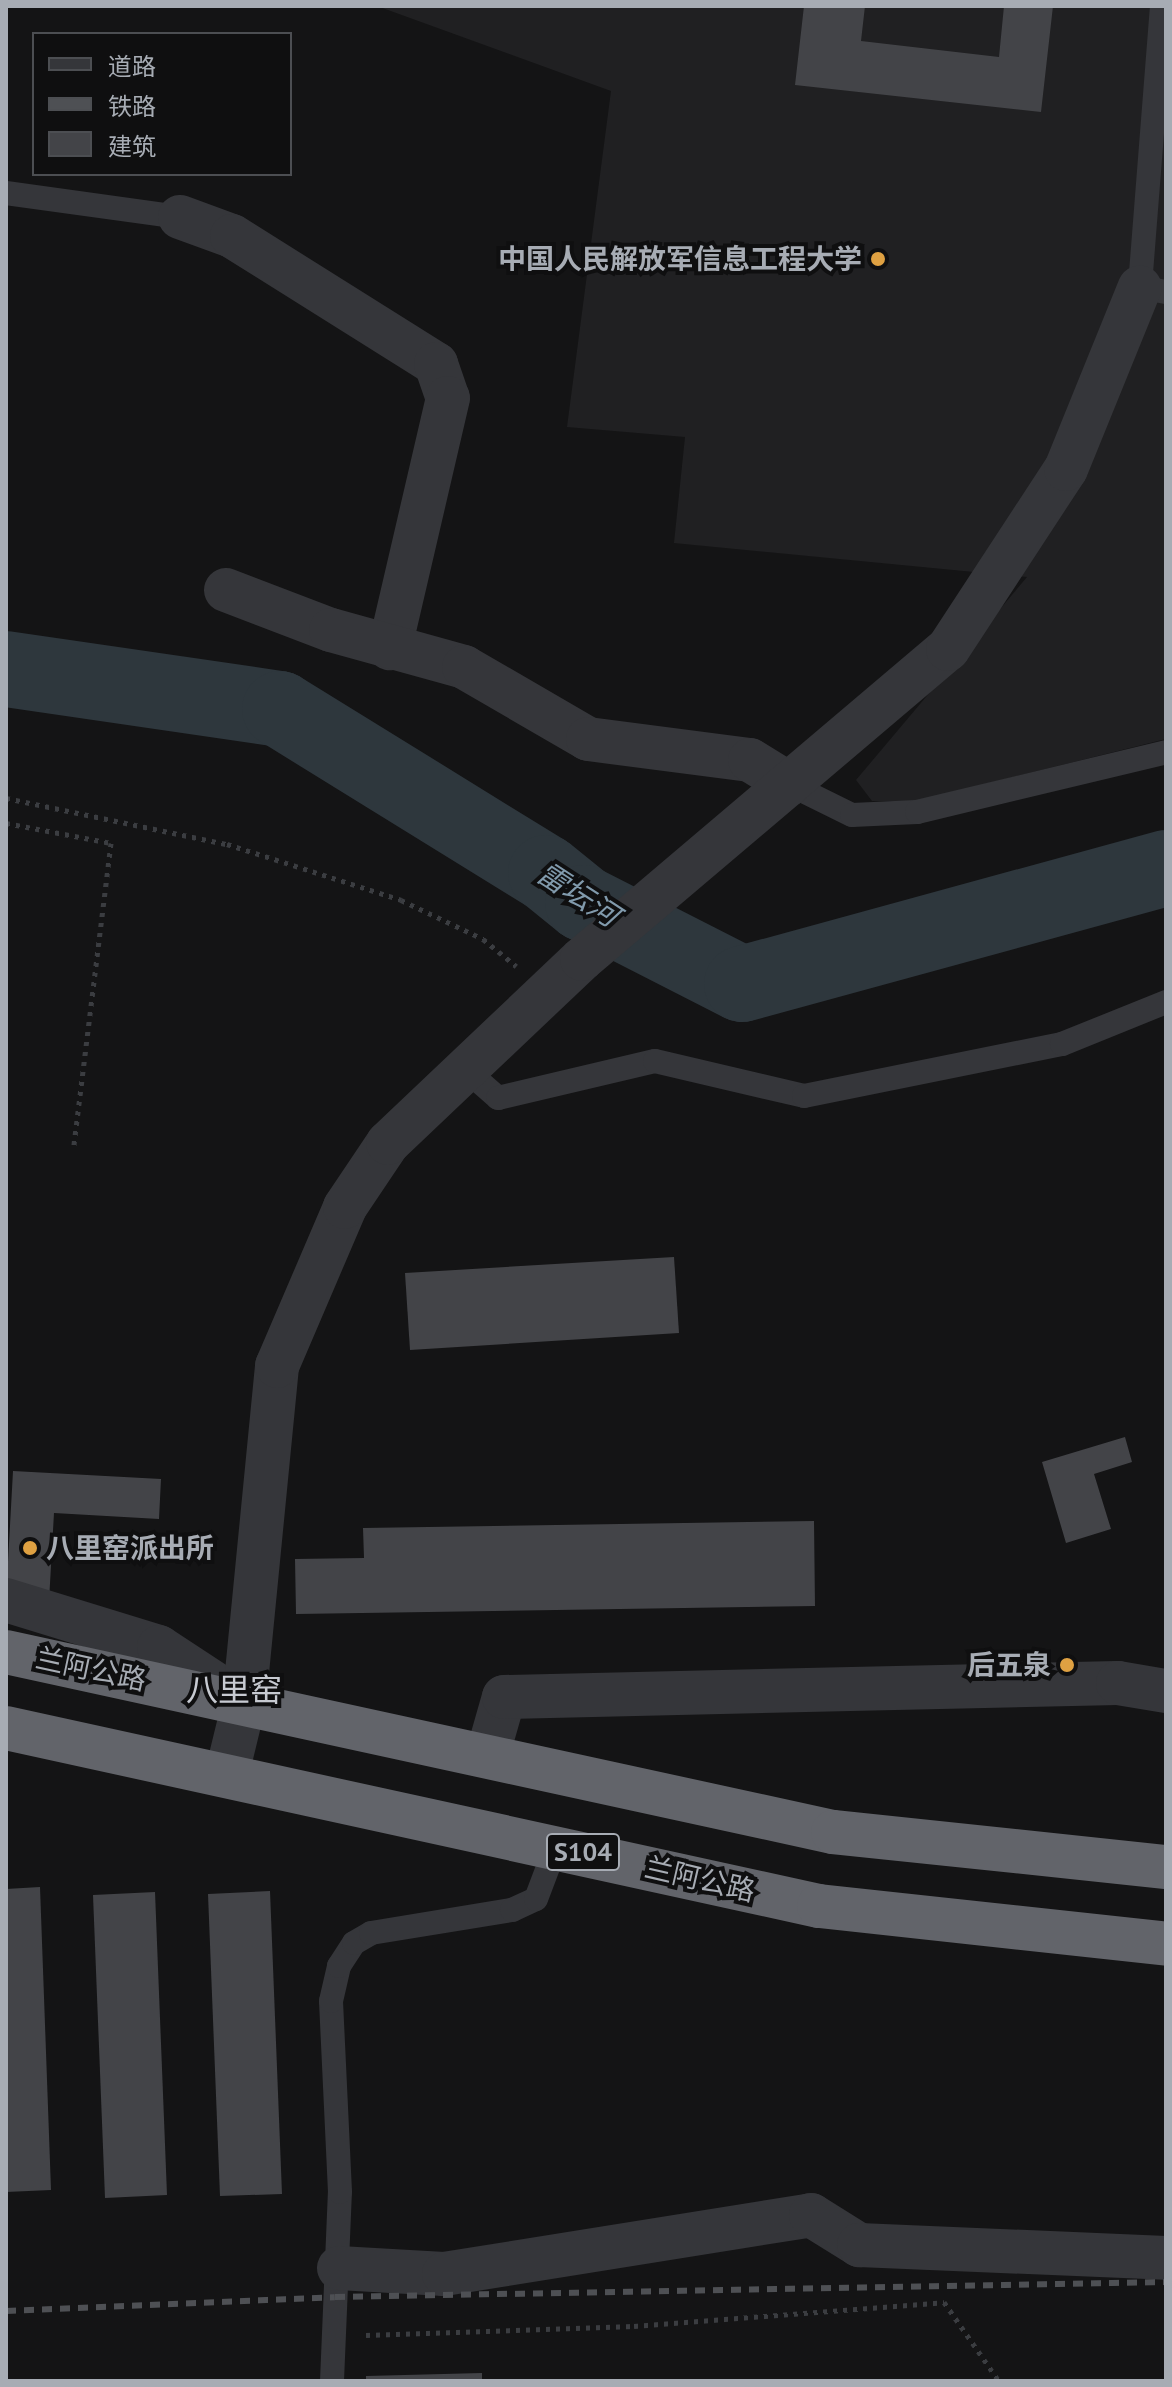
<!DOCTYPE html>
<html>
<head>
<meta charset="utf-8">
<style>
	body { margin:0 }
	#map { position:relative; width:1172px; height:2387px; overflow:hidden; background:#141415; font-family:"PT Sans","Noto Sans SC",sans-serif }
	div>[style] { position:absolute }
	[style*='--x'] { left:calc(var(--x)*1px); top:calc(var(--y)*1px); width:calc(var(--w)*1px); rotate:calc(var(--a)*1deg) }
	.built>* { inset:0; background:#202022 }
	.river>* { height:76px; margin:-38px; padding:0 38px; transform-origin:38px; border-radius:38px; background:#2e373d }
	.building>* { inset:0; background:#434448 }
	.path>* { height:5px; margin-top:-2.5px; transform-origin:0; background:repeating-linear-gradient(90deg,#3b3d41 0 4px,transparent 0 10px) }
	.lane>* { height:24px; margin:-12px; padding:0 12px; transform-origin:12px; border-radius:12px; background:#35363a }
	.street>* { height:44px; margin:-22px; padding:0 22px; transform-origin:22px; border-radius:22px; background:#35363a }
	.highway>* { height:44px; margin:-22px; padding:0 22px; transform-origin:22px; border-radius:22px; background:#62646a }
	.rail>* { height:6px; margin-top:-3px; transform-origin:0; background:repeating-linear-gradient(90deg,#4e5054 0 10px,transparent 0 18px) }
	.dots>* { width:22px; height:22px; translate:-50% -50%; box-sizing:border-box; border:4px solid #0f0f10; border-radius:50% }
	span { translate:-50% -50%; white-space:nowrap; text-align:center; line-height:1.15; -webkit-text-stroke:8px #0f0f10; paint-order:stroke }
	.shield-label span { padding:2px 6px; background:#0f0f10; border:2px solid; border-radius:6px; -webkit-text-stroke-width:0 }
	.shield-label { font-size:26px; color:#a7acb4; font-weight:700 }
	.poi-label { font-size:28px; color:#a7acb4; font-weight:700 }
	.right { translate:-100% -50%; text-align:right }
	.left { translate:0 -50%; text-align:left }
	.street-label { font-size:28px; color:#a7acb4 }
	.water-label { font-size:30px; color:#819aac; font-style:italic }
	.quarter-label { font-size:32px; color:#c7cad1 }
	.frame { position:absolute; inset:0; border:8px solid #a7acb4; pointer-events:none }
	.legend { position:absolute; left:32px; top:32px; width:260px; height:144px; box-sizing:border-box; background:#0f0f10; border:2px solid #4c4e52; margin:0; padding:10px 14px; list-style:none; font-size:24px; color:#a7acb4 }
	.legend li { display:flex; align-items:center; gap:16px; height:40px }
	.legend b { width:40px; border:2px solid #4c4e52 }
</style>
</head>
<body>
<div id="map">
	<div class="built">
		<div style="clip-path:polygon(377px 6px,1166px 6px,1166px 739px,917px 801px,872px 801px,856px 780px,1027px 577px,674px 543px,685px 437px,567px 427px,611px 91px)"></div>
	</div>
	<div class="river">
		<div style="--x:6;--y:669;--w:277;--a:8.3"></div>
		<div style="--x:280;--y:709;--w:312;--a:31.7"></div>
		<div style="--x:546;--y:873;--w:48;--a:39"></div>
		<div style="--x:583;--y:903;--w:178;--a:27"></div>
		<div style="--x:742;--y:984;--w:440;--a:-15.3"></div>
	</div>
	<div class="building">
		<div style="clip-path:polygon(804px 6px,865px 6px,861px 41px,999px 57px,1004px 6px,1053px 6px,1041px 112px,795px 85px)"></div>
		<div style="clip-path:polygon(674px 1257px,679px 1333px,410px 1350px,405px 1273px)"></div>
		<div style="clip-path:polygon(1125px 1437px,1132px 1462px,1094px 1474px,1111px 1529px,1066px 1543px,1042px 1462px)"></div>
		<div style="clip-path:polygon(13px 1471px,161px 1479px,159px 1519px,54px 1513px,49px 1601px,6px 1598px)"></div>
		<div style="clip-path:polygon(814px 1521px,815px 1606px,296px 1614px,295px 1559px,364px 1558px,363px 1528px)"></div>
		<div style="clip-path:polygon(40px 1887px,51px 2190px,6px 2192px,6px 1889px)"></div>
		<div style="clip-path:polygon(270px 1891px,282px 2194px,220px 2196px,208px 1894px)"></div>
		<div style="clip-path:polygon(155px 1892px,167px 2195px,105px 2198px,93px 1895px)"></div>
		<div style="clip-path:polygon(482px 2373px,482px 2381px,366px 2381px,366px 2376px)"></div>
	</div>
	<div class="path">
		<div style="--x:6;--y:798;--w:226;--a:11.8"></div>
		<div style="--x:227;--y:844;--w:183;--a:17.8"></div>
		<div style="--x:401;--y:900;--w:91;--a:25.4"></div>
		<div style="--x:483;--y:939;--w:43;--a:39.3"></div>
		<div style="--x:6;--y:823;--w:107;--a:10.8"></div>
		<div style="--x:111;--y:843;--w:305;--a:97"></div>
		<div style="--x:366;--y:2335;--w:268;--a:-1.9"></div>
		<div style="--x:634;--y:2326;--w:311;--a:-4.4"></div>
		<div style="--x:944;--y:2302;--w:96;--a:55.2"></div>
	</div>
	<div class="lane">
		<div style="--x:1162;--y:6;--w:282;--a:94.5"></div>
		<div style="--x:1140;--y:287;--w:26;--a:11"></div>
		<div style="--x:6;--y:193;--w:176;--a:7.9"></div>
		<div style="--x:789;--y:784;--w:70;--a:26.2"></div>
		<div style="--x:852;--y:815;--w:65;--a:-2.6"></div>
		<div style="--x:917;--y:812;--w:256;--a:-13.5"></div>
		<div style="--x:465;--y:1069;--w:44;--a:41.3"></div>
		<div style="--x:498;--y:1098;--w:161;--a:-13.3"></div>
		<div style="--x:655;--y:1061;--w:153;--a:13.2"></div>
		<div style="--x:804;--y:1096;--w:263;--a:-11.4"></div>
		<div style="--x:1062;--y:1044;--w:112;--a:-22"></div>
		<div style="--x:332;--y:2381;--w:189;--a:-87.6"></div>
		<div style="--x:340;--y:2192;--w:191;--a:-92.7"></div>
		<div style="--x:331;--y:2001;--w:36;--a:-77"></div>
		<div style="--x:339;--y:1966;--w:27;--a:-57"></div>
		<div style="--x:354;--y:1943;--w:20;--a:-30"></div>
		<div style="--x:371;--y:1933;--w:143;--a:-9.3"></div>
		<div style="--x:512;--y:1910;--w:26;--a:-25"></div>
		<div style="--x:536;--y:1899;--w:57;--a:-69.3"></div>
	</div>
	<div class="street">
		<div style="--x:180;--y:217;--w:55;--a:20.1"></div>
		<div style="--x:232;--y:236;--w:241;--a:32.1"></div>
		<div style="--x:436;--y:364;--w:36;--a:71"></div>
		<div style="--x:448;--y:398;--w:257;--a:103.1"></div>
		<div style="--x:226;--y:590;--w:112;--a:20.9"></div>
		<div style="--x:331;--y:630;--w:138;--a:15.5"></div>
		<div style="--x:464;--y:667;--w:143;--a:30.1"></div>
		<div style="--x:588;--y:739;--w:163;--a:7.4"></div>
		<div style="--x:750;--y:760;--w:46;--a:31.6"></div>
		<div style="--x:6;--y:1600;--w:160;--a:17.1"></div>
		<div style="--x:159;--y:1647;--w:102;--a:33.4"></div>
		<div style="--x:488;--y:1753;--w:58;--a:-74.1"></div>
		<div style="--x:504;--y:1697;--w:614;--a:-1.31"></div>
		<div style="--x:1118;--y:1683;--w:49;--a:9.5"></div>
		<div style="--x:227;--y:1773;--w:72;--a:-76.3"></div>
		<div style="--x:244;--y:1703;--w:339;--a:-84.4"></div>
		<div style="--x:277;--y:1366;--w:173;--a:-66.8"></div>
		<div style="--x:345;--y:1207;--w:77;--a:-56.1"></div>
		<div style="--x:388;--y:1143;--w:267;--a:-43.5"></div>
		<div style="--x:582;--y:959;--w:480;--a:-40.3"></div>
		<div style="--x:948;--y:649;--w:215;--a:-56.8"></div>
		<div style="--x:1066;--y:469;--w:196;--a:-67.9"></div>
		<div style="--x:339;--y:2268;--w:105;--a:3.3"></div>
		<div style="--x:444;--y:2274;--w:372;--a:-9.1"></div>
		<div style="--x:811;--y:2215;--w:57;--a:32"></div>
		<div style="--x:859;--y:2245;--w:307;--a:2.4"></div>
	</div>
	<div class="highway">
		<div style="--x:6;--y:1652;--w:846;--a:12.28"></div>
		<div style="--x:833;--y:1832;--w:335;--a:6"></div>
		<div style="--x:6;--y:1728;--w:832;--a:12.35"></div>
		<div style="--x:819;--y:1906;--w:349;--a:6.2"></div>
	</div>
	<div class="rail">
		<div style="--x:6;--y:2311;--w:329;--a:-2.4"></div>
		<div style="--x:335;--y:2297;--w:831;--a:-1.03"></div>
	</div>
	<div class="dots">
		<div style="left:878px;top:259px;background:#dfa142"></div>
		<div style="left:30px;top:1548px;background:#dfa142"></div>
		<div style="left:1067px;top:1665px;background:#dfa142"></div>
	</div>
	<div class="shield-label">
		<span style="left:583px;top:1852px">S104</span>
	</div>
	<div class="poi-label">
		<span class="right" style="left:862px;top:259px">中国人民解放军信息工程大学</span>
		<span class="left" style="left:46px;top:1548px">八里窑派出所</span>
		<span class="right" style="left:1051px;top:1665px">后五泉</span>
	</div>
	<div class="street-label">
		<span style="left:91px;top:1669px;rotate:12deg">兰阿公路</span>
		<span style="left:700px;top:1879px;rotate:13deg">兰阿公路</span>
	</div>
	<div class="water-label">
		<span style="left:578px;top:894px;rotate:33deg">雷坛河</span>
	</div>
	<div class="quarter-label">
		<span style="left:234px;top:1689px">八里窑</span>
	</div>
	<div class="frame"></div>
	<ul class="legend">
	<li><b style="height:10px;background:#35363a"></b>道路</li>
	<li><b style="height:10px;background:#4e5054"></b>铁路</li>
	<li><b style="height:22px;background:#434448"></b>建筑</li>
	</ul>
</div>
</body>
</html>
